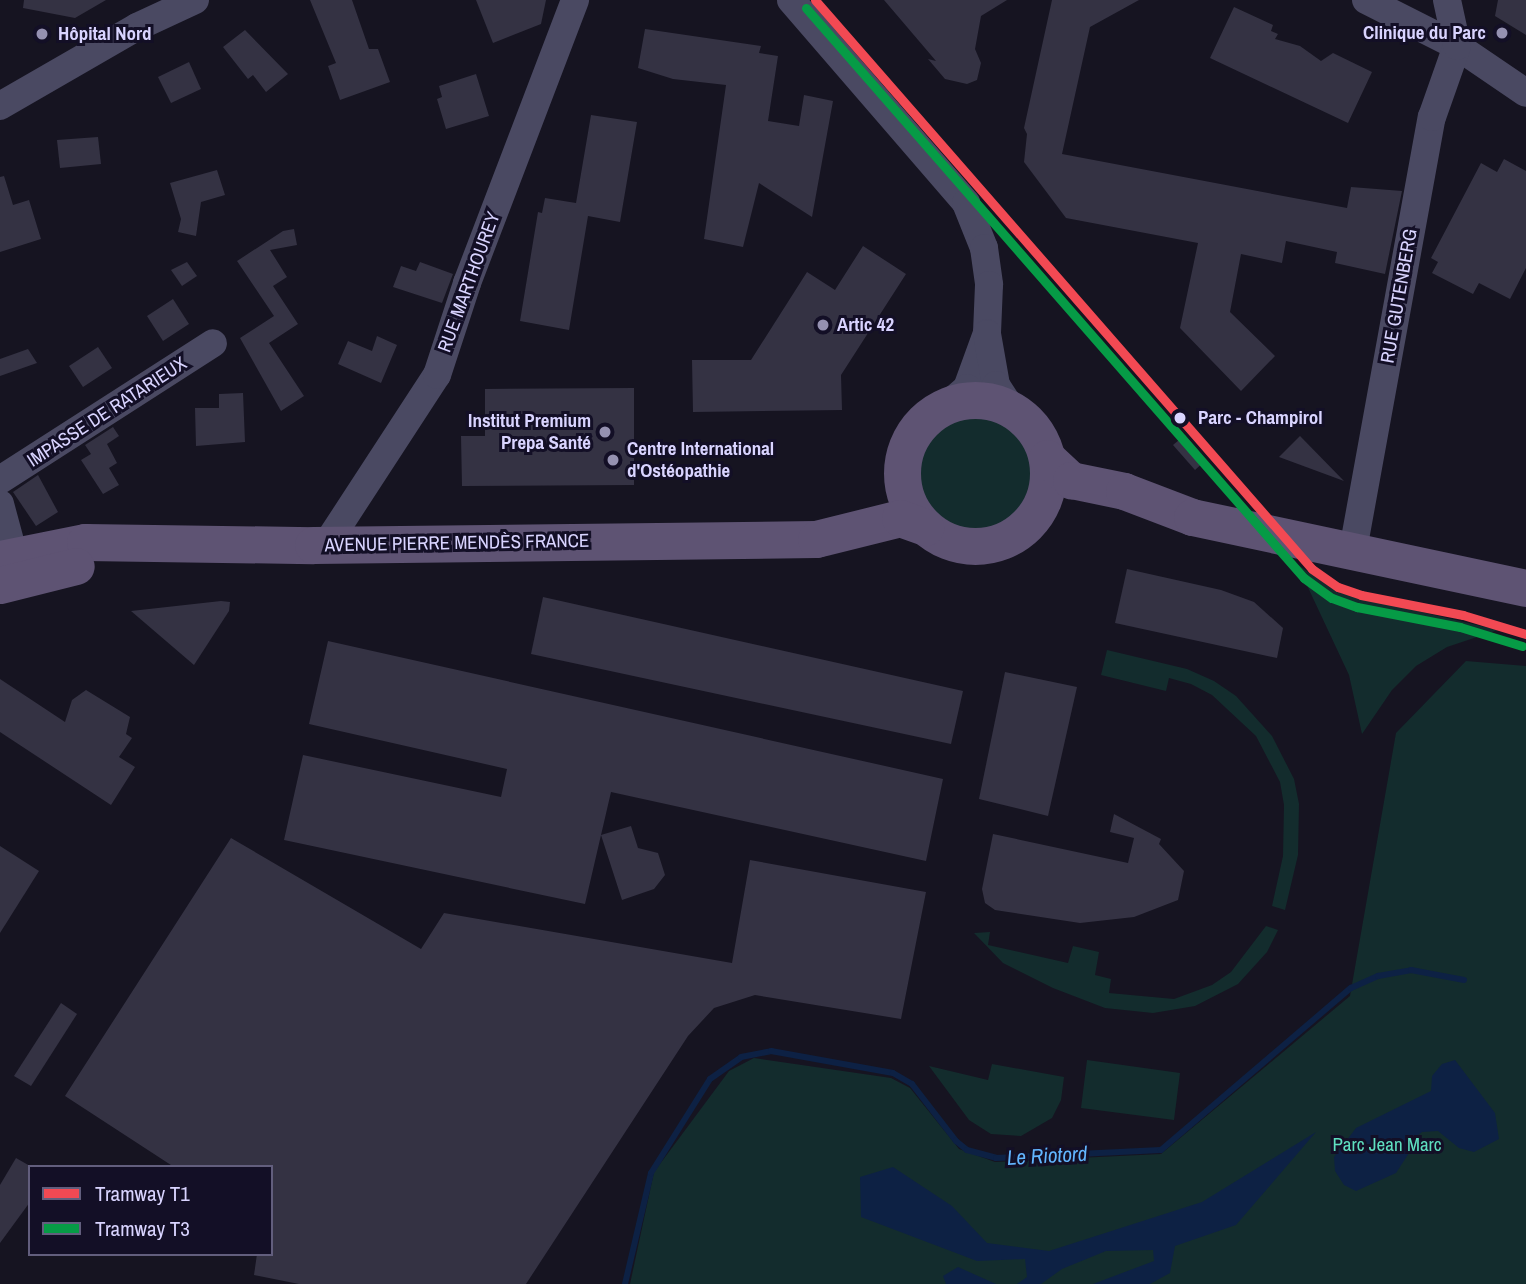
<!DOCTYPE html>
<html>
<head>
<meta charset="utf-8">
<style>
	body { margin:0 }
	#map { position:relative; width:1526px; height:1284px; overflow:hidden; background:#161421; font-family:"Archivo Narrow",sans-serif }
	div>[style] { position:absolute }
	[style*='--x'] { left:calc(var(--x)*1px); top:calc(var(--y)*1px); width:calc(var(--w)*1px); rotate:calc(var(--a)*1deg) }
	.green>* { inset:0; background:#132c2d }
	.round { border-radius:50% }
	.water>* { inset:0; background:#0d2144 }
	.stream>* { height:6px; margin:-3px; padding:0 3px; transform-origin:3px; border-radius:3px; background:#0d2144 }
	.building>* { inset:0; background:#343243 }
	.minor>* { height:28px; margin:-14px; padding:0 14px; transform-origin:14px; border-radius:14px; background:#4a4962 }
	.major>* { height:37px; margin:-18.5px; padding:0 18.5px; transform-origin:18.5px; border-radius:18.5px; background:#5e5373 }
	.major>.ring { margin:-18.5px; padding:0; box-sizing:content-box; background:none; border:37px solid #5e5373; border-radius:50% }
	.tram-1>* { height:9px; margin:-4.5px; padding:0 4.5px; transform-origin:4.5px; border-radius:4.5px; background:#f24953 }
	.tram-2>* { height:9px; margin:-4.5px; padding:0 4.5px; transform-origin:4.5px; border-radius:4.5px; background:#069b46 }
	.dots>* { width:19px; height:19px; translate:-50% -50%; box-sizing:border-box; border:4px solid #130f26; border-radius:50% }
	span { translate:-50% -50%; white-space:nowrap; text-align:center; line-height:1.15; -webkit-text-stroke:6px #130f26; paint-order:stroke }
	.poi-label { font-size:19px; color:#d9d4ff; font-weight:700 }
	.right { translate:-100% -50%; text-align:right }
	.left { translate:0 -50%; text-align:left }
	.street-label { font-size:19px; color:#d9d4ff }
	.stop-label { font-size:19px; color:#d9d4ff; font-weight:700 }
	.park-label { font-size:19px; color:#5fe0c0 }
	.water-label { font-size:21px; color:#62b6ff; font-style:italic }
	.legend { position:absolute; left:28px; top:1165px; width:245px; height:91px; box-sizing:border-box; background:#130f26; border:2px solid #625e7d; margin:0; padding:9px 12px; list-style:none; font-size:21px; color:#d9d4ff }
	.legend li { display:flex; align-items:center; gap:14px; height:35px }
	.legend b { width:35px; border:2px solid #625e7d }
</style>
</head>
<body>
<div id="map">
	<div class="green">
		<div class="round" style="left:914px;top:413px;width:120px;height:120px"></div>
		<div style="clip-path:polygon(1297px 564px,1337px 592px,1498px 630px,1447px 647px,1416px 666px,1392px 690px,1362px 734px,1349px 675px)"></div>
		<div style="clip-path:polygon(1107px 650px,1187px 669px,1214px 681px,1236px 696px,1272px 736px,1294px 779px,1299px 804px,1298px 855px,1285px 910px,1272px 906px,1283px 856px,1284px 805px,1280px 782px,1256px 736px,1212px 695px,1191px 684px,1169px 678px,1166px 691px,1101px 675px)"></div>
		<div style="clip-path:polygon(1466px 661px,1526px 666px,1526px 1284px,630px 1284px,654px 1172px,729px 1071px,754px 1058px,891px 1078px,910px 1088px,959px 1149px,995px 1162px,1161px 1154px,1350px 996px,1396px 733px)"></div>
		<div style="clip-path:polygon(1266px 926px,1278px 930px,1267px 952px,1238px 984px,1195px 1006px,1153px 1013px,1105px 1008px,1053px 988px,1003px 963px,974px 933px,990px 932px,988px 945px,1068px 963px,1073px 946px,1099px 952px,1095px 975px,1111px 979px,1109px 993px,1174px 999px,1212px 985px,1231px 972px)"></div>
		<div style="clip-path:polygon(1087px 1060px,1180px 1073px,1174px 1120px,1081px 1108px)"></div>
		<div style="clip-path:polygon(992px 1064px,1064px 1077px,1061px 1100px,1052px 1118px,1021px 1136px,991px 1134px,969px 1120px,929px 1066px,988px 1080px)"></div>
	</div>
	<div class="water">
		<div style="clip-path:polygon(1455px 1060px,1495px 1113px,1499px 1139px,1474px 1152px,1459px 1148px,1438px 1131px,1422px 1132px,1409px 1142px,1409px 1153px,1396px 1173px,1356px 1191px,1344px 1185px,1335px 1171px,1334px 1157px,1356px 1128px,1431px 1091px,1432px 1076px,1442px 1064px)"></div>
		<div style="clip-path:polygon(1316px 1132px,1236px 1225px,1175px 1246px,1170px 1273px,1150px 1284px,1093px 1284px,1154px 1261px,1153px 1250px,1106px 1251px,1062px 1269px,1041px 1284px,1017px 1284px,1027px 1277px,1025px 1259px,977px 1261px,861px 1217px,860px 1177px,893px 1167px,952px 1206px,987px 1243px,1049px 1251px,1202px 1202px)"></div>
		<div style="clip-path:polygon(958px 1267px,996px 1284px,946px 1284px,943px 1276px)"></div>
	</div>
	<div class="stream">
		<div style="--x:625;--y:1284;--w:114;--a:-76.8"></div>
		<div style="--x:651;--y:1173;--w:111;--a:-57.9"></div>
		<div style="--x:710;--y:1079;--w:38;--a:-35"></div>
		<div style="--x:741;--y:1057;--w:31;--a:-11"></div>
		<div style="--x:771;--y:1051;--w:124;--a:10.2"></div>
		<div style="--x:893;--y:1073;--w:22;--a:30"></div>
		<div style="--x:912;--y:1084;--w:72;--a:52.3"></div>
		<div style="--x:956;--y:1141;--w:14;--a:39"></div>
		<div style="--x:967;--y:1150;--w:30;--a:15"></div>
		<div style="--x:996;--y:1158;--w:165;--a:-2.8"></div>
		<div style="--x:1161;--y:1150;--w:250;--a:-40.5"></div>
		<div style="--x:1351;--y:988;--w:30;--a:-24"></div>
		<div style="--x:1378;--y:976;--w:34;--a:-10"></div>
		<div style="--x:1411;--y:970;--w:54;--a:10.7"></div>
	</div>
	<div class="building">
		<div style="clip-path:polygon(24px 0,106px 0,75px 18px,23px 8px)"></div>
		<div style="clip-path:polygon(310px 0,352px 0,369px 49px,378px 49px,390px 82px,340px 100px,328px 66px,336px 63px)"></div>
		<div style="clip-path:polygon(476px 0,546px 0,541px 24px,493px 43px)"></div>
		<div style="clip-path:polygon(884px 0,1007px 0,981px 16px,975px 49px,981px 63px,977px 80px,967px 84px,945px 79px,928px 59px,936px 61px)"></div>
		<div style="clip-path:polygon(1052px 0,1139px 0,1090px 27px,1062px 154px,1347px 208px,1351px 187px,1402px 191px,1385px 274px,1335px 263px,1337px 252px,1286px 241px,1282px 263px,1241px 254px,1230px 312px,1275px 356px,1241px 391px,1180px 328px,1198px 243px,1066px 218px,1024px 162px,1027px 134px,1024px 128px)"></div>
		<div style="clip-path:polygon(1498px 0,1526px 0,1526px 35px,1495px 16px)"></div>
		<div style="clip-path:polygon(1234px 7px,1273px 25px,1271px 31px,1278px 34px,1275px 39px,1300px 46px,1321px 61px,1333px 53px,1372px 72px,1348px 123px,1210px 58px)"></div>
		<div style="clip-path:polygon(645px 29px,761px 46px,759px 53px,778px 56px,768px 121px,799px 126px,804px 95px,833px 101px,812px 217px,759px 183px,743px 247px,704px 239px,726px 85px,673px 79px,638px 68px)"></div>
		<div style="clip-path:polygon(245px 30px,288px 74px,266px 92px,253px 75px,248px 79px,223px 47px)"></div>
		<div style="clip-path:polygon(189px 62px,201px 89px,171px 103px,158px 77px)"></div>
		<div style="clip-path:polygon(476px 74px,489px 116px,446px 129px,437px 99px,442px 97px,439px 86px)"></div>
		<div style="clip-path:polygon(591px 115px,637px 122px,620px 222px,588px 216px,569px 330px,520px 321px,538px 212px,542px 213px,545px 198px,576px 203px)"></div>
		<div style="clip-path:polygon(98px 137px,101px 164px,60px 168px,57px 140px)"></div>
		<div style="clip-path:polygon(1504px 159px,1526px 171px,1526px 268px,1510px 299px,1479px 283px,1473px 294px,1432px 273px,1438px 262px,1431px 258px,1481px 163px,1497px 172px)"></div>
		<div style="clip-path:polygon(217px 170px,225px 195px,201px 202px,196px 236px,178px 232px,181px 219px,170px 183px)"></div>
		<div style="clip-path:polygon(4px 176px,13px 205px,29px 200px,41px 239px,0 252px,0 177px)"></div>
		<div style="clip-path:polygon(294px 229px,297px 245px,270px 250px,287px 277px,273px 286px,298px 324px,269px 343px,304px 396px,281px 411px,240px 338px,274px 316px,237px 261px,283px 231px)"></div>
		<div style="clip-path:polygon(863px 246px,906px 274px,841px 375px,842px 410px,693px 412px,692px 360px,751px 360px,807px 272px,835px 290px)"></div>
		<div style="clip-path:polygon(187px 262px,197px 276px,182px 286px,171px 270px)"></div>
		<div style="clip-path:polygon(420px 262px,453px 274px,442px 303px,393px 287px,401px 266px,416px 271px)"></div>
		<div style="clip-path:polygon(173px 299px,189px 324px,163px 341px,147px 316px)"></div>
		<div style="clip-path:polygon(377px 336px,397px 345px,381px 383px,338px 364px,348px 341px,372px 351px)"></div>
		<div style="clip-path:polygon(98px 347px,112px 368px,83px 387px,69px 366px)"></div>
		<div style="clip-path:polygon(28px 349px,37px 363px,0 376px,0 359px)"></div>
		<div style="clip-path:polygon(634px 388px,634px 485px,462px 486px,461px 436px,485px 436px,485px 389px)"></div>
		<div style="clip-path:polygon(243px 393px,245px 442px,196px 446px,195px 408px,219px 408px,219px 394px)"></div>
		<div style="clip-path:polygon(113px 427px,119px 436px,107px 444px,117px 463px,109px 468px,119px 485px,103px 494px,81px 460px,91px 454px,85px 445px)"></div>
		<div style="clip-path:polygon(1185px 435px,1206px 460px,1195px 470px,1173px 445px)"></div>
		<div style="clip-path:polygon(1300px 436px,1344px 481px,1279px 457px)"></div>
		<div style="clip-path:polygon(38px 475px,58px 512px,36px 526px,13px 492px)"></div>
		<div style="clip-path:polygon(1127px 569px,1221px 590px,1254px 602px,1283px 628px,1277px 658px,1115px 623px)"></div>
		<div style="clip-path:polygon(543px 597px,963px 691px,951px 744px,531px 654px)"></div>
		<div style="clip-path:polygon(221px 601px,230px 602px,229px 611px,194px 665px,131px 611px)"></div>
		<div style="clip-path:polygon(328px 641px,943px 779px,926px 861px,611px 792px,585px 904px,284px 840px,303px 755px,501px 797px,507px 769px,309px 724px)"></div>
		<div style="clip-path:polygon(1005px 672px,1077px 687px,1048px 816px,979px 799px)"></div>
		<div style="clip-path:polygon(0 679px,65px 722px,72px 700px,86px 690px,130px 717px,126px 734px,132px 738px,119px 757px,135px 767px,111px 805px,0 732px)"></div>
		<div style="clip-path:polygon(1114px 814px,1161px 839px,1159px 844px,1184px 871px,1178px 900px,1134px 917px,1080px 923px,995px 910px,985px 903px,982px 889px,993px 834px,1128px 863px,1134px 838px,1110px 832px)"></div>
		<div style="clip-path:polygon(631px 826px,638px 848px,658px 853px,665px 875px,654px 889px,622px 900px,601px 835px)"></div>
		<div style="clip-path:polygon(231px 838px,421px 949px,444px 913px,732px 963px,750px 860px,926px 892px,901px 1019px,755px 995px,714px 1008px,688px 1036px,526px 1284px,299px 1284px,254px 1275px,257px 1254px,271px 1254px,271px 1167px,174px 1167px,65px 1096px)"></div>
		<div style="clip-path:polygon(0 846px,39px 871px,0 933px)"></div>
		<div style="clip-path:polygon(61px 1003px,77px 1014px,31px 1086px,14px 1076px)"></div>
		<div style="clip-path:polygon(16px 1158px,30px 1166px,30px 1202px,0 1243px,0 1185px)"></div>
	</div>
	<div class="minor">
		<div style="--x:791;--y:0;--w:268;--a:49.2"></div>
		<div style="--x:966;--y:203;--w:48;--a:68.2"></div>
		<div style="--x:984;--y:248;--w:37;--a:82"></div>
		<div style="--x:989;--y:285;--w:48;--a:92.4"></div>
		<div style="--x:987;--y:333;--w:59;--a:110"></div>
		<div style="--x:967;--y:388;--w:30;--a:139"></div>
		<div style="--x:1366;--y:0;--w:102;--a:26.8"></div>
		<div style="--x:1457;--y:46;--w:83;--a:34.3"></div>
		<div style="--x:0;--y:106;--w:158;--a:-30"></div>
		<div style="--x:137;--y:27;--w:64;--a:-25"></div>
		<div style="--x:987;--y:334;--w:52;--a:80"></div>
		<div style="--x:996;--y:385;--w:30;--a:57"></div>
		<div style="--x:0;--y:480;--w:253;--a:-32.7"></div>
		<div style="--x:0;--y:504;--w:54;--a:74.9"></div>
		<div style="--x:326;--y:545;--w:203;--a:-56.9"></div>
		<div style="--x:437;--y:375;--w:97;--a:-71.9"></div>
		<div style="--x:467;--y:283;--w:303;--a:-69.1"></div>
		<div style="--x:1353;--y:550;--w:440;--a:-79.7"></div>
		<div style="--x:1432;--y:117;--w:75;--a:-70.6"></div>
		<div style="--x:1457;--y:46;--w:47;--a:-102.3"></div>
	</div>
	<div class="major">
		<div class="ring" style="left:902px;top:400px;width:109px;height:109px"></div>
		<div style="--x:1047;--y:458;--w:33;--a:43"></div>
		<div style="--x:1071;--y:480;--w:54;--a:11.7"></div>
		<div style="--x:1124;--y:491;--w:73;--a:20.9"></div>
		<div style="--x:1192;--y:517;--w:341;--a:12"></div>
		<div style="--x:0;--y:559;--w:87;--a:-11.3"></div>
		<div style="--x:85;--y:542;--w:228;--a:0.8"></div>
		<div style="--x:313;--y:545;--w:503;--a:-0.68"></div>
		<div style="--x:816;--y:539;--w:87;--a:-14"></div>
		<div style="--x:900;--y:518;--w:27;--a:20"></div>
		<div style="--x:0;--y:585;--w:78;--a:-14"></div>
	</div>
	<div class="tram-1">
		<div style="--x:815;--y:0;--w:755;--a:48.86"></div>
		<div style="--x:1312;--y:569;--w:32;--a:35"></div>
		<div style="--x:1338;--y:587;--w:24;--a:19"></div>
		<div style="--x:1361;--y:595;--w:104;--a:11.1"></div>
		<div style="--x:1463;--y:615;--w:66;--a:16.8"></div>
	</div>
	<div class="tram-2">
		<div style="--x:806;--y:8;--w:757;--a:48.86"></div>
		<div style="--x:1304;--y:578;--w:34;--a:36"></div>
		<div style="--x:1332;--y:598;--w:27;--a:20"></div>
		<div style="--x:1357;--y:607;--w:105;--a:11"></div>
		<div style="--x:1460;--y:627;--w:65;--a:17"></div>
	</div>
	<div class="dots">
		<div style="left:1502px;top:33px;background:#9591b1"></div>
		<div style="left:42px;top:34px;background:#9591b1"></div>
		<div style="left:823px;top:325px;background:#9591b1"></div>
		<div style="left:1180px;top:418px;background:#d9d4ff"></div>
		<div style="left:605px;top:432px;background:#9591b1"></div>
		<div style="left:613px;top:460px;background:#9591b1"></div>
	</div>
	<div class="poi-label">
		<span class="right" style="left:1486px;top:33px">Clinique du Parc</span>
		<span class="left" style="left:58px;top:34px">Hôpital Nord</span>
		<span class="left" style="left:837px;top:325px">Artic 42</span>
		<span class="right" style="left:591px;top:432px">Institut Premium<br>Prepa Santé</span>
		<span class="left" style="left:627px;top:460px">Centre International<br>d'Ostéopathie</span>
	</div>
	<div class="street-label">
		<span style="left:469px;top:282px;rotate:-70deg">RUE MARTHOUREY</span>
		<span style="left:1399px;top:296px;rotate:-80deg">RUE GUTENBERG</span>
		<span style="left:107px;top:412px;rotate:-33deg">IMPASSE DE RATARIEUX</span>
		<span style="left:457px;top:543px;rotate:-1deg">AVENUE PIERRE MENDÈS FRANCE</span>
	</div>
	<div class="stop-label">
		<span class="left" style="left:1198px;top:418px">Parc - Champirol</span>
	</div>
	<div class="park-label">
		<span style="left:1387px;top:1145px">Parc Jean Marc</span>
	</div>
	<div class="water-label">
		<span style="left:1047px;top:1156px;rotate:-3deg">Le Riotord</span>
	</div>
	<ul class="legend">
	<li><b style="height:9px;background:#f24953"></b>Tramway T1</li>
	<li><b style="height:9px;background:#069b46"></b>Tramway T3</li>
	</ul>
</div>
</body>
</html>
